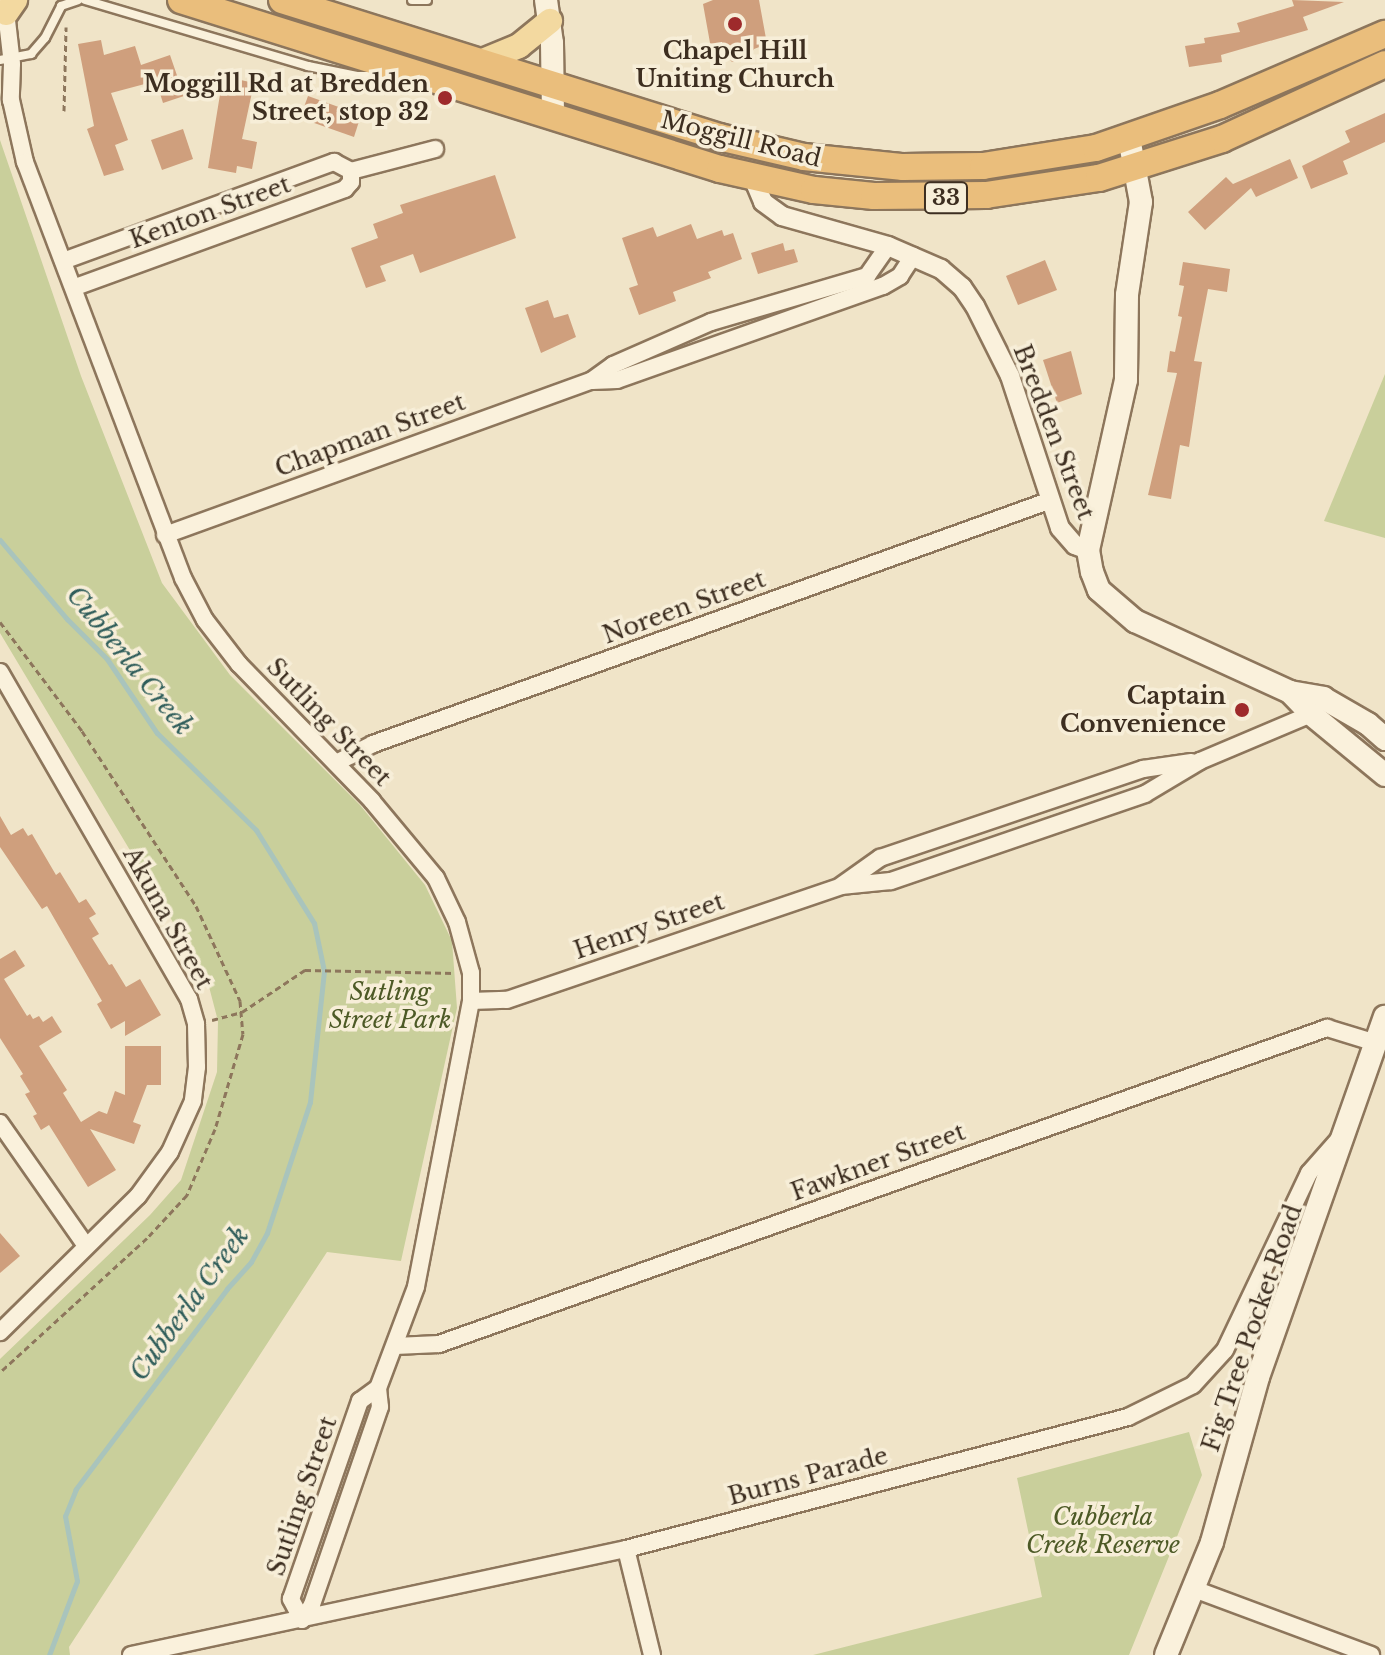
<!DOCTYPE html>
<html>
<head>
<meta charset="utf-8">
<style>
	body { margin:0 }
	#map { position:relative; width:1385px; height:1655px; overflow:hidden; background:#f0e4c8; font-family:"Libre Baskerville",serif }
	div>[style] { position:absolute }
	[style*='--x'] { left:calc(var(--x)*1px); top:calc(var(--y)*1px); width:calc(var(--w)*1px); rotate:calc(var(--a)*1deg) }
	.green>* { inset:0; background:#c9cf9b }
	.stream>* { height:5px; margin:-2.5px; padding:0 2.5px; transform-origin:2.5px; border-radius:2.5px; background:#a9c4bc }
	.building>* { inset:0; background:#cf9f7d }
	.path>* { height:3px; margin-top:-1.5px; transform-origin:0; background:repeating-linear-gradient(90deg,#8d765c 0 6px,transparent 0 10px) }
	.roads { filter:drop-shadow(2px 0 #8d765c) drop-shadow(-2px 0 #8d765c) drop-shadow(0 2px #8d765c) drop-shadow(0 -2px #8d765c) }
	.service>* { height:8px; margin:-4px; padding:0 4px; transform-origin:4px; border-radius:4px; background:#faf1dc }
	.minor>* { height:16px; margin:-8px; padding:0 8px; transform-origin:8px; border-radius:8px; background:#faf1dc }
	.tertiary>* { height:18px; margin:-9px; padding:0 9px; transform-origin:9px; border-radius:9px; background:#faf1dc }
	.secondary>* { height:22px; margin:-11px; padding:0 11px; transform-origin:11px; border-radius:11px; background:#faf1dc }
	.primary>* { height:24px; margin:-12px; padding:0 12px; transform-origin:12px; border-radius:12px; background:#f3d9a0 }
	.trunk>* { height:26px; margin:-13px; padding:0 13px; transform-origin:13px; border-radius:13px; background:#eabe7c }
	.dots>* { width:22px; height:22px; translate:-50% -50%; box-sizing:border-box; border:4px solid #f7eed8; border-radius:50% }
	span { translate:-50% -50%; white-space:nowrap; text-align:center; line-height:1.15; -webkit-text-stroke:7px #f7eed8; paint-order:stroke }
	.shield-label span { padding:2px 6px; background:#f7eed8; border:2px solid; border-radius:6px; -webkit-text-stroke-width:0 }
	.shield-label { font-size:22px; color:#3d2e20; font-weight:700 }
	.poi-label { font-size:24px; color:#3d2e20; font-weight:700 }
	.right { translate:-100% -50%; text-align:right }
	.street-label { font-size:24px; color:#3d2e20 }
	.park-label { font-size:24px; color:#4d5a26; font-style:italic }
	.water-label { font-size:26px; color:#2f5d5a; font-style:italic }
</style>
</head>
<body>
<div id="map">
	<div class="green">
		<div style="clip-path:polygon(0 140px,81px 376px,162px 583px,230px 675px,360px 805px,425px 885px,452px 941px,457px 1008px,401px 1261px,327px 1252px,69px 1647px,70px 1655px,0 1655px,0 1359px,150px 1215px,181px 1180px,217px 1072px,218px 1021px,207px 979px,0 633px)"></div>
		<div style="clip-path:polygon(1385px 374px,1385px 538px,1324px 521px)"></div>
		<div style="clip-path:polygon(1189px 1432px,1202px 1475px,1129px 1655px,813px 1655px,1042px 1597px,1017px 1478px)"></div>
	</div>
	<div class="stream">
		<div style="--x:0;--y:540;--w:104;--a:49.7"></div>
		<div style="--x:67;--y:619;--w:57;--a:45"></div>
		<div style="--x:107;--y:659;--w:89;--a:56"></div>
		<div style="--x:157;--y:733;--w:139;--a:44.4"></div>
		<div style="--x:256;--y:830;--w:110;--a:58.1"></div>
		<div style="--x:314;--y:923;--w:49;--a:78.2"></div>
		<div style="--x:324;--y:971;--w:132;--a:96.1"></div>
		<div style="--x:310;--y:1102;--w:138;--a:108.2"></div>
		<div style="--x:267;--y:1233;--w:33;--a:119"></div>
		<div style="--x:251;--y:1262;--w:36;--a:132"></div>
		<div style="--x:227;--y:1289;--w:251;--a:127.1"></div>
		<div style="--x:76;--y:1489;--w:29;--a:112"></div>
		<div style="--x:65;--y:1516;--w:66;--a:79.5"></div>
		<div style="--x:77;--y:1581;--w:79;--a:110.7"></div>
	</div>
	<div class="building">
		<div style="clip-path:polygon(713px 0,759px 0,767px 44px,754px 49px,748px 59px,732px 62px,723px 52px,712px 54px,703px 4px)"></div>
		<div style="clip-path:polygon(1292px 0,1344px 2px,1303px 17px,1308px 30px,1221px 55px,1222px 62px,1189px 67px,1185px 46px,1205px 43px,1204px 38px,1240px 32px,1237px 23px,1294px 6px)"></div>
		<div style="clip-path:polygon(101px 40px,104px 55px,135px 46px,141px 65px,170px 55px,184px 96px,163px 103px,156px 81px,111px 93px,128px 140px,115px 145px,124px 170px,104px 176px,87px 129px,94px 126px,78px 44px)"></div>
		<div style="clip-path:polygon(223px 76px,254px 83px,242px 139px,257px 142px,252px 169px,237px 166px,236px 173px,208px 168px)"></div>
		<div style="clip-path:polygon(308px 96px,361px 115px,354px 137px,300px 118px)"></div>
		<div style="clip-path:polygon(1385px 113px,1385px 142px,1343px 161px,1348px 174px,1311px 189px,1302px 166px,1350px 142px,1345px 131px)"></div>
		<div style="clip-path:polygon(183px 129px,193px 159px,162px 170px,151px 140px)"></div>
		<div style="clip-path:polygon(1290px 159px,1298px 178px,1256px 197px,1251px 188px,1205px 230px,1188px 212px,1226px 177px,1233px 184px)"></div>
		<div style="clip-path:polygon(495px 175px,516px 238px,420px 273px,413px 254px,380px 266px,386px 281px,366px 288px,351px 248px,378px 238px,373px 224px,403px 213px,400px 205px)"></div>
		<div style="clip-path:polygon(691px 224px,697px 239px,722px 230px,724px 236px,733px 233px,742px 259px,708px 272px,711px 278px,673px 292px,676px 301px,639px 315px,629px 288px,638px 285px,622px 238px,653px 227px,657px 237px)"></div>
		<div style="clip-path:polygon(783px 243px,785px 251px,794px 249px,798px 262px,758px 274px,751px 253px)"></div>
		<div style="clip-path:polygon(1045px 260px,1057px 290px,1018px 305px,1006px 276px)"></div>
		<div style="clip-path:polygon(1183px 262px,1230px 269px,1227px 292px,1208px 289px,1194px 361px,1202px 362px,1189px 447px,1180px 445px,1171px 499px,1148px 495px,1177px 373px,1167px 372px,1170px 351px,1175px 352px,1182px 317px,1178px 316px,1184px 286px,1179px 285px)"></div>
		<div style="clip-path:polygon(548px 300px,554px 318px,568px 314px,576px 337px,541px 353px,525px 308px)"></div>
		<div style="clip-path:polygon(1071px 351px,1082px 394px,1057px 403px,1043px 360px)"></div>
		<div style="clip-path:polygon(0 816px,11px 835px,23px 828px,28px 836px,32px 834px,56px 875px,60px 872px,79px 903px,86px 899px,96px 914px,89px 918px,99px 934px,92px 938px,109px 965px,112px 964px,126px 987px,140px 979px,161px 1015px,125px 1036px,125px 1021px,111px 1029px,97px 1004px,102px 1001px,47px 906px,42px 909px,0 847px)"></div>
		<div style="clip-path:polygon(15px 950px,25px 966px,4px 979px,27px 1016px,30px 1014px,33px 1019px,39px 1016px,43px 1022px,52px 1016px,62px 1032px,39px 1046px,67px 1090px,63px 1093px,81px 1122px,99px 1111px,107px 1114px,115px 1091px,125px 1095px,125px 1046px,161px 1046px,161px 1085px,147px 1085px,133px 1122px,141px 1125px,134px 1144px,90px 1129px,116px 1170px,88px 1187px,49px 1125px,41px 1130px,33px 1116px,37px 1114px,25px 1094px,30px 1092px,20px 1076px,23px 1074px,0 1038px,0 959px)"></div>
		<div style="clip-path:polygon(0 1233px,20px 1256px,0 1273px)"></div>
	</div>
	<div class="path">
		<div style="--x:64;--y:111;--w:84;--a:-88.6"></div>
		<div style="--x:0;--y:622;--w:136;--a:53"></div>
		<div style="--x:82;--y:731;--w:209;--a:56.9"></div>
		<div style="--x:196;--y:906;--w:105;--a:65.1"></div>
		<div style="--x:240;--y:1001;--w:33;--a:85"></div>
		<div style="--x:243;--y:1034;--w:99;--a:106.4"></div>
		<div style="--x:215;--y:1129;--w:72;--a:113"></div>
		<div style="--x:187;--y:1195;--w:59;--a:132.9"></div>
		<div style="--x:147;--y:1238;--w:199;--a:137.6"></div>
		<div style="--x:212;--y:1020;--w:31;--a:-15"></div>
		<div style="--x:242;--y:1012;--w:76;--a:-33.7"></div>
		<div style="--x:305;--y:970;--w:150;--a:1.1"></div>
	</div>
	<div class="roads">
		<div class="service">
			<div style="--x:85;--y:0;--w:233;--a:16.5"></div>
			<div style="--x:308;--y:66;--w:50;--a:11.5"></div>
			<div style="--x:357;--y:76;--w:36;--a:0"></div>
			<div style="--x:412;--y:0;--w:15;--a:0"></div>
			<div style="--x:0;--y:60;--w:32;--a:-11"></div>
			<div style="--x:31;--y:54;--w:21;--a:-49"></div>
			<div style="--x:45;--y:38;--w:36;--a:-63"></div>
			<div style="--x:61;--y:6;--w:18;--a:-19"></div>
		</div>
		<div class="minor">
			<div style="--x:5;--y:3;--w:61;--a:83.5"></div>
			<div style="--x:12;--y:64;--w:36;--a:92"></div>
			<div style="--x:11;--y:100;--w:64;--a:77.3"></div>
			<div style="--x:25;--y:162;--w:445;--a:69.2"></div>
			<div style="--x:183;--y:578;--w:47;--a:62.4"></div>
			<div style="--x:205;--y:620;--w:56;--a:52.3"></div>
			<div style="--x:239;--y:664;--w:191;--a:45.8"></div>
			<div style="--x:372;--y:801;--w:100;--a:50.3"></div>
			<div style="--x:436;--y:878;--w:49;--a:64.5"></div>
			<div style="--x:457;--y:922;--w:53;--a:74.6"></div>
			<div style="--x:471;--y:973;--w:28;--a:90"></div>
			<div style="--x:471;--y:1001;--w:291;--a:100.9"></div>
			<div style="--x:416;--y:1287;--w:108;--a:110.6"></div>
			<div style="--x:378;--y:1388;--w:19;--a:84"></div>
			<div style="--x:380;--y:1407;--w:209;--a:109"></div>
			<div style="--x:312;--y:1605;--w:18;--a:124"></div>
			<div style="--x:302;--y:1620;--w:24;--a:-118"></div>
			<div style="--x:291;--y:1599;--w:210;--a:-70.8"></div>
			<div style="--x:360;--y:1401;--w:22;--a:-36"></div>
			<div style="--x:351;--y:171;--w:87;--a:-14.7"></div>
			<div style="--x:63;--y:261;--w:289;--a:-20.1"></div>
			<div style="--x:334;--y:162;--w:19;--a:28"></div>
			<div style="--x:351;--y:171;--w:11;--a:90"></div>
			<div style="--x:351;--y:182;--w:9;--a:131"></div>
			<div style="--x:345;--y:189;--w:289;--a:160"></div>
			<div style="--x:592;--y:381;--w:25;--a:-2"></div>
			<div style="--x:617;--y:380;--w:282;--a:-19.5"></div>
			<div style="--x:883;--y:286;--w:20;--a:-30"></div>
			<div style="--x:900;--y:276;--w:24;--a:-57"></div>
			<div style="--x:165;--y:535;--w:453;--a:-19.9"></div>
			<div style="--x:591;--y:381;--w:27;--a:-36"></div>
			<div style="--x:613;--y:365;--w:107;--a:-23.7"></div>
			<div style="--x:711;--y:322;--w:163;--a:-16.4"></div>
			<div style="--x:867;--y:276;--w:37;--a:-55"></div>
			<div style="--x:0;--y:672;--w:378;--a:60"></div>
			<div style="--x:189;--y:999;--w:26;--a:74"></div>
			<div style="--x:196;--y:1024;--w:43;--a:88.7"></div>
			<div style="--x:197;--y:1067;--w:34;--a:97"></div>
			<div style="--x:193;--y:1101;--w:56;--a:114.3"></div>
			<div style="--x:170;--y:1152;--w:54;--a:126"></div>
			<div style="--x:138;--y:1196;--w:194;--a:135.4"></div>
			<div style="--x:336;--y:763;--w:42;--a:-27.2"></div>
			<div style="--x:373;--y:744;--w:721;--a:-19.79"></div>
			<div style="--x:842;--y:885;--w:47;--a:-35.4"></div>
			<div style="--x:880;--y:858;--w:278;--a:-18.7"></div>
			<div style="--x:1143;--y:769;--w:49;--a:-8.3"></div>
			<div style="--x:471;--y:1001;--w:36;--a:-2"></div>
			<div style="--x:507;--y:1000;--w:353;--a:-18.8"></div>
			<div style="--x:841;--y:886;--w:50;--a:-5.7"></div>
			<div style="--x:891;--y:881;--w:268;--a:-18.9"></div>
			<div style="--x:1145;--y:794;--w:64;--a:-31"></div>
			<div style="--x:1200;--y:761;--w:121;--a:-22.9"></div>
			<div style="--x:1311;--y:714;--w:9;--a:-58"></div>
			<div style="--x:0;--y:1123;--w:150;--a:55"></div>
			<div style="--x:395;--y:1346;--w:44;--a:-2.6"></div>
			<div style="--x:439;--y:1344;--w:943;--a:-19.59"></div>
			<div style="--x:1327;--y:1028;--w:51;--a:17"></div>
			<div style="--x:626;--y:1549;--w:109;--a:76.2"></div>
			<div style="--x:1194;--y:1589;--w:189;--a:20.4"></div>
			<div style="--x:131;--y:1655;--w:506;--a:-12.09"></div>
			<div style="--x:626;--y:1549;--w:519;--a:-14.73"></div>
			<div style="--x:1128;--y:1417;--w:72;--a:-26.2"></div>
			<div style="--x:1193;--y:1385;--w:47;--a:-47.6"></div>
			<div style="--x:1225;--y:1350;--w:196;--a:-64.6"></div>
			<div style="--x:1309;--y:1173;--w:45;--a:-48.6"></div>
		</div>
		<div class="tertiary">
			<div style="--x:753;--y:178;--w:26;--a:67"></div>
			<div style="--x:763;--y:202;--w:24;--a:36"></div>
			<div style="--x:782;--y:216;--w:110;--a:15.8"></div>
			<div style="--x:888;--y:246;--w:58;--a:23.5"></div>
			<div style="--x:941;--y:269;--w:28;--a:41"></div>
			<div style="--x:962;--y:287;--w:23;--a:56"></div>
			<div style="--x:975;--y:306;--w:78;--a:63.4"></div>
			<div style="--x:1010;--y:376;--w:160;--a:71.8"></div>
			<div style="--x:1060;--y:528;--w:23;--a:49"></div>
			<div style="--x:1075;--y:545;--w:14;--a:21"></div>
		</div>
		<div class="secondary">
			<div style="--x:546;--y:0;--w:43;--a:82.1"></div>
			<div style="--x:552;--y:43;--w:75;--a:89.2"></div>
			<div style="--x:1129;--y:138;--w:65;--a:79.4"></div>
			<div style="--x:1141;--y:202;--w:94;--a:98.6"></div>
			<div style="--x:1127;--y:295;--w:85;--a:90.7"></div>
			<div style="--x:1126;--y:380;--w:174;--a:102.6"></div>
			<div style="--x:1088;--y:550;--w:22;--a:80"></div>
			<div style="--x:1092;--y:572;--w:19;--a:69"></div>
			<div style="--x:1099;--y:590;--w:48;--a:40.7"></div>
			<div style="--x:1135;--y:621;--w:170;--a:24.6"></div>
			<div style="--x:1290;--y:692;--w:34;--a:10"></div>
			<div style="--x:1323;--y:698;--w:52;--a:30"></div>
			<div style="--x:1368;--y:724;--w:23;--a:41"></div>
			<div style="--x:1290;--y:692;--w:30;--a:46"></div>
			<div style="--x:1311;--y:714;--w:96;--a:39.5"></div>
			<div style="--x:1166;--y:1655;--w:122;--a:-67.8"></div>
			<div style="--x:1212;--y:1542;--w:171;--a:-74.4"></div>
			<div style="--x:1258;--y:1377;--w:382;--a:-70.6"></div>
		</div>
		<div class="primary">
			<div style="--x:6;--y:13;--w:16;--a:-55"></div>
			<div style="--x:480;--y:62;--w:42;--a:-22.3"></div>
			<div style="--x:519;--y:46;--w:40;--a:-39"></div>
		</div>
		<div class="trunk">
			<div style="--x:181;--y:0;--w:565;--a:17.41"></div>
			<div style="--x:720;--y:169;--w:96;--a:12.6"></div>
			<div style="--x:814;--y:190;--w:60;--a:5.7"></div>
			<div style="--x:874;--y:196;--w:112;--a:-0.5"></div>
			<div style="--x:986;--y:195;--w:114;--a:-8.6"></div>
			<div style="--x:1099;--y:178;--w:129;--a:-17.6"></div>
			<div style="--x:1222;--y:139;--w:179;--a:-24.7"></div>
			<div style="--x:282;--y:0;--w:458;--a:17.4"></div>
			<div style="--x:719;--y:137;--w:87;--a:13.2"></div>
			<div style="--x:804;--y:157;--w:100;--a:5.8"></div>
			<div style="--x:903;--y:167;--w:80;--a:-0.7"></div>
			<div style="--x:983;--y:166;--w:114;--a:-9.1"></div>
			<div style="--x:1096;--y:148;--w:131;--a:-19.1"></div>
			<div style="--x:1220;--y:105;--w:180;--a:-23.3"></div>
		</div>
	</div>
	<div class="dots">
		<div style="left:735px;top:24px;background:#9e2a2b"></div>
		<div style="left:445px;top:98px;background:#9e2a2b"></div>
		<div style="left:1242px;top:710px;background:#9e2a2b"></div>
	</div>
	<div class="shield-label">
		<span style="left:946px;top:198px">33</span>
	</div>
	<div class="poi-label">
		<span style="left:735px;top:65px">Chapel Hill<br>Uniting Church</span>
		<span class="right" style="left:429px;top:98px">Moggill Rd at Bredden<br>Street, stop 32</span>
		<span class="right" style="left:1226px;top:710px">Captain<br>Convenience</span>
	</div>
	<div class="street-label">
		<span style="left:741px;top:139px;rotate:14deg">Moggill Road</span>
		<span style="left:210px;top:212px;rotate:-20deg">Kenton Street</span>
		<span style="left:1054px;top:432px;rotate:69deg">Bredden Street</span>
		<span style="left:370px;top:435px;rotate:-20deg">Chapman Street</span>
		<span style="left:684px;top:607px;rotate:-20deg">Noreen Street</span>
		<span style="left:329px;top:722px;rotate:46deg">Sutling Street</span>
		<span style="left:168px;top:918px;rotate:61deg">Akuna Street</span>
		<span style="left:649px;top:926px;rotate:-19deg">Henry Street</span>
		<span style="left:878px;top:1162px;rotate:-20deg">Fawkner Street</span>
		<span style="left:1252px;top:1328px;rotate:-71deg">Fig Tree Pocket Road</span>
		<span style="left:808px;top:1476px;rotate:-15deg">Burns Parade</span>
		<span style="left:302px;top:1496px;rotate:-71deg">Sutling Street</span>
	</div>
	<div class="park-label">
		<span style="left:390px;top:1006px">Sutling<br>Street Park</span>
		<span style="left:1103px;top:1531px">Cubberla<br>Creek Reserve</span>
	</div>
	<div class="water-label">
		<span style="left:129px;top:661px;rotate:51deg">Cubberla Creek</span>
		<span style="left:190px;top:1304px;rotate:-54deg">Cubberla Creek</span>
	</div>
</div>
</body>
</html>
